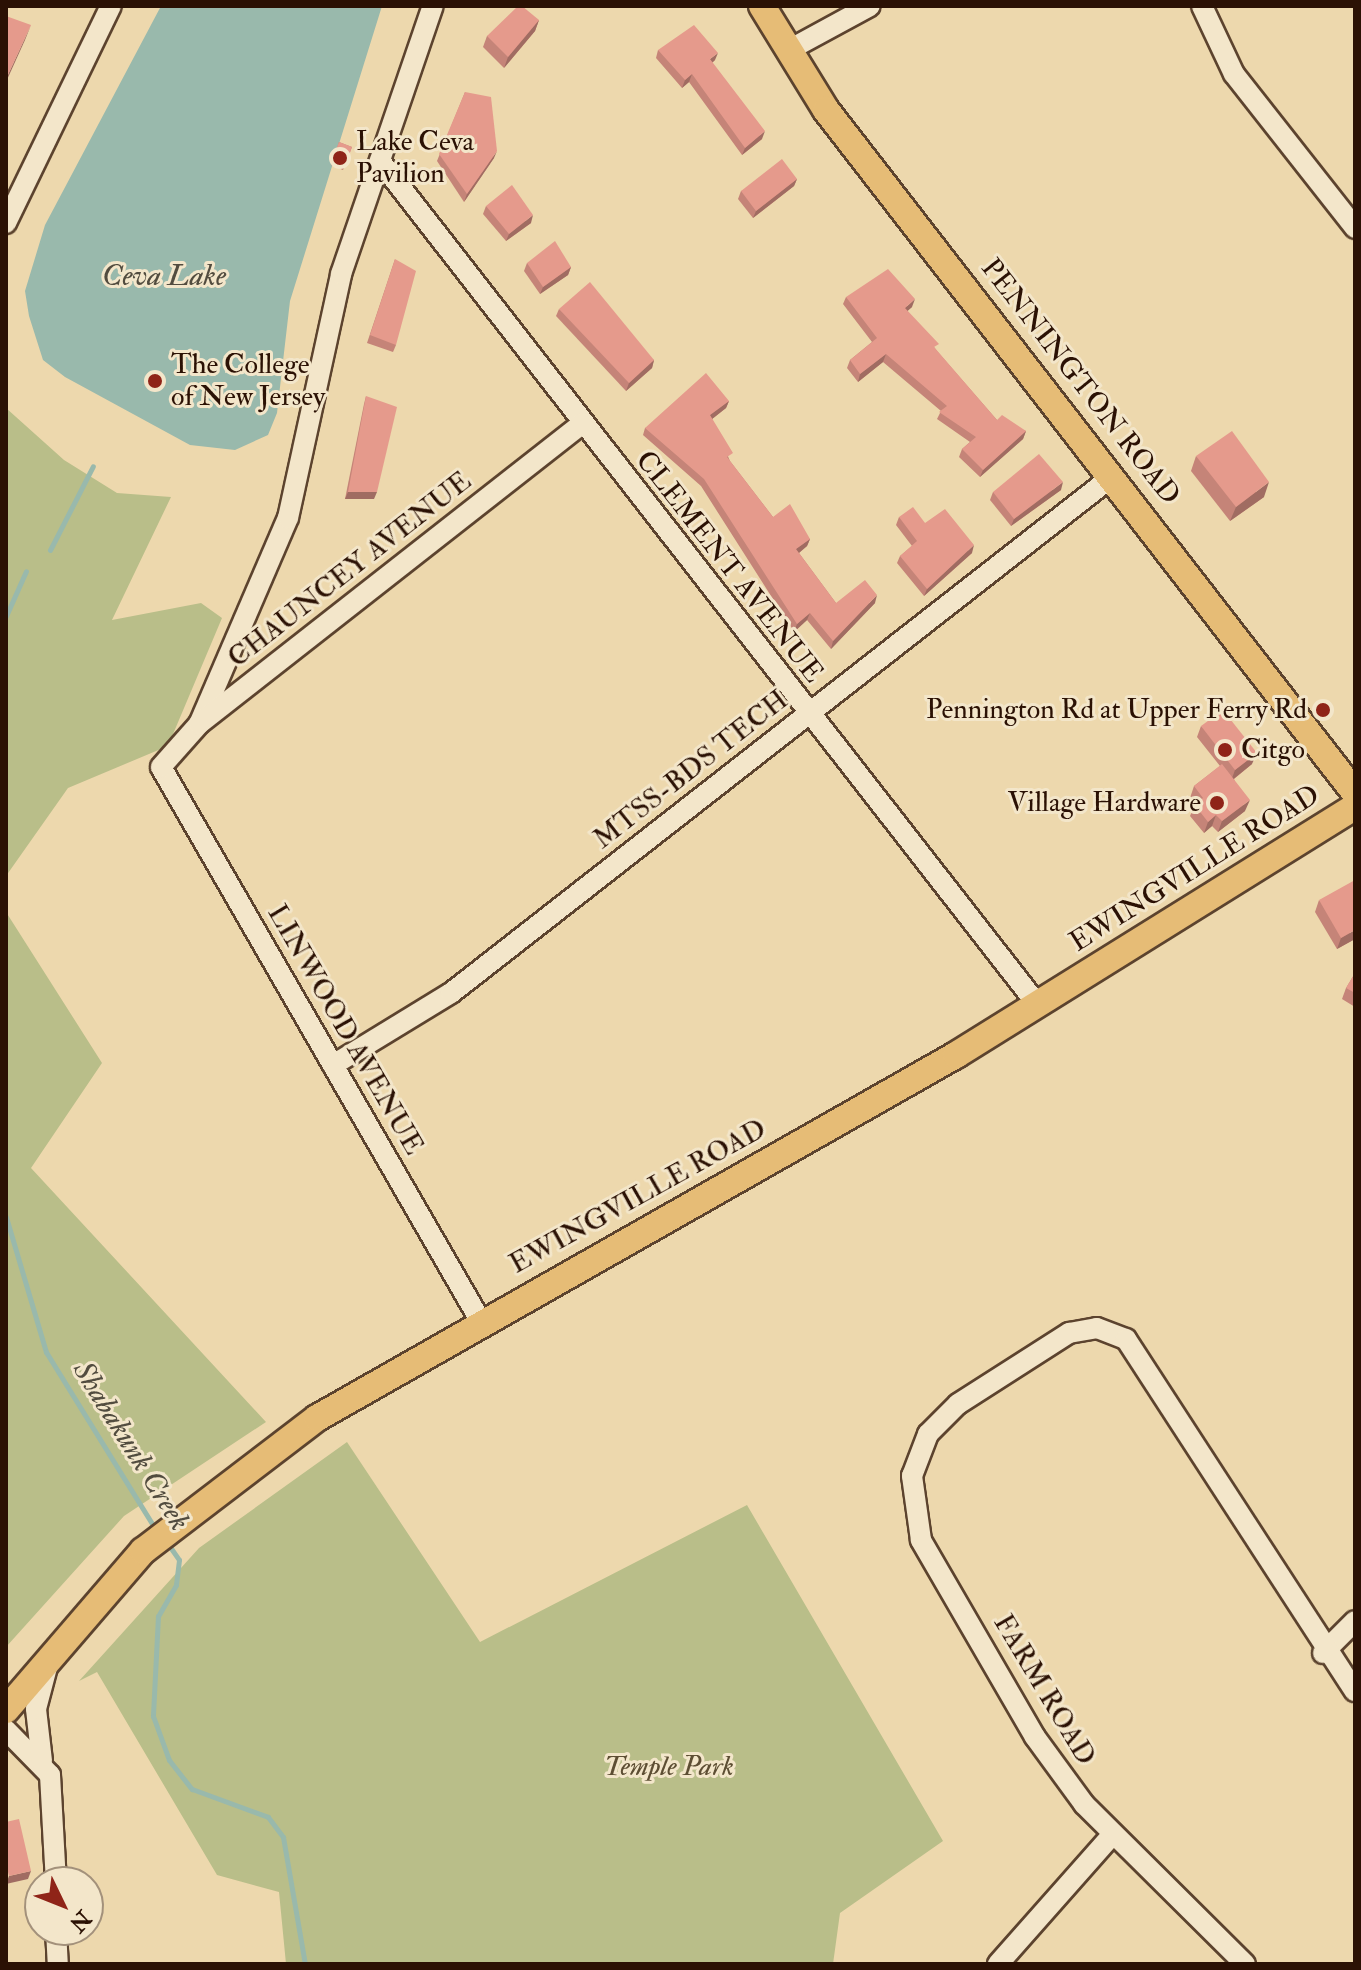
<!DOCTYPE html>
<html>
<head>
<meta charset="utf-8">
<style>
	body { margin:0 }
	#map { position:relative; width:1361px; height:1970px; overflow:hidden; background:#edd8ad; font-family:"IM FELL Double Pica",serif }
	div>[style] { position:absolute }
	[style*='--x'] { left:calc(var(--x)*1px); top:calc(var(--y)*1px); width:calc(var(--w)*1px); rotate:calc(var(--a)*1deg) }
	.green>* { inset:0; background:#b9be89 }
	.water>* { inset:0; background:#99b9ac }
	.stream>* { height:5px; margin:-2.5px; padding:0 2.5px; transform-origin:2.5px; border-radius:2.5px; background:#99b9ac }
	.roads { filter:drop-shadow(2px 0 #5c432e) drop-shadow(-2px 0 #5c432e) drop-shadow(0 2px #5c432e) drop-shadow(0 -2px #5c432e) }
	.minor>* { height:20px; margin:-10px; padding:0 10px; transform-origin:10px; border-radius:10px; background:#f3e6ca }
	.major>* { height:26px; margin:-13px; padding:0 13px; transform-origin:13px; border-radius:13px; background:#e6bc76 }
	.wall>* { inset:0; background:#c58478 }
	.shaded-wall>* { inset:0; background:#a06c62 }
	.building>* { inset:0; background:#e59a8c }
	.dots>* { width:22px; height:22px; translate:-50% -50%; box-sizing:border-box; border:4px solid #f3e6ca; border-radius:50% }
	span { translate:-50% -50%; white-space:nowrap; text-align:center; line-height:1.15; -webkit-text-stroke:6px #f3e6ca; paint-order:stroke }
	.poi-label { font-size:28px; color:#2b1104 }
	.left { translate:0 -50%; text-align:left }
	.right { translate:-100% -50%; text-align:right }
	.street-label { font-size:28px; color:#2b1104 }
	.park-label { font-size:28px; color:#5d4e33; font-style:italic }
	.water-label { font-size:30px; color:#524c3f; font-style:italic }
	.frame { position:absolute; inset:0; border:8px solid #2b1104; pointer-events:none }
	.north { position:absolute; left:24px; top:1866px; width:80px; height:80px; box-sizing:border-box; background:#f3e6ca; border:2px solid #a3917b; border-radius:50%; rotate:133deg; font-size:22px; font-weight:700; line-height:32px; text-align:center; color:#2b1104 }
	.north::after { content:''; display:block; margin:auto; width:28px; height:36px; background:#8f2418; clip-path:polygon(50% 0,100% 100%,50% 72%,0 100%) }
</style>
</head>
<body>
<div id="map">
	<div class="green">
		<div style="clip-path:polygon(6px 408px,64px 460px,117px 493px,171px 497px,112px 620px,201px 603px,222px 618px,168px 746px,68px 788px,6px 876px)"></div>
		<div style="clip-path:polygon(6px 912px,102px 1063px,31px 1168px,266px 1422px,124px 1516px,6px 1647px)"></div>
		<div style="clip-path:polygon(347px 1442px,480px 1642px,747px 1505px,943px 1841px,840px 1913px,833px 1964px,286px 1964px,279px 1892px,217px 1875px,97px 1672px,79px 1681px,199px 1548px)"></div>
	</div>
	<div class="water">
		<div style="clip-path:polygon(161px 6px,382px 6px,290px 301px,277px 413px,268px 435px,235px 450px,190px 445px,65px 377px,43px 360px,29px 316px,25px 291px,45px 225px)"></div>
	</div>
	<div class="stream">
		<div style="--x:50;--y:550;--w:94;--a:-62.9"></div>
		<div style="--x:6;--y:616;--w:49;--a:-66"></div>
		<div style="--x:6;--y:1217;--w:141;--a:73.5"></div>
		<div style="--x:46;--y:1352;--w:209;--a:58.3"></div>
		<div style="--x:168;--y:1544;--w:19;--a:55"></div>
		<div style="--x:179;--y:1560;--w:25;--a:97"></div>
		<div style="--x:176;--y:1585;--w:36;--a:120"></div>
		<div style="--x:158;--y:1616;--w:100;--a:92.9"></div>
		<div style="--x:153;--y:1716;--w:47;--a:70"></div>
		<div style="--x:169;--y:1760;--w:37;--a:52"></div>
		<div style="--x:192;--y:1789;--w:81;--a:20.2"></div>
		<div style="--x:268;--y:1817;--w:25;--a:53"></div>
		<div style="--x:283;--y:1837;--w:129;--a:80.2"></div>
	</div>
	<div class="roads">
		<div class="minor">
			<div style="--x:1202;--y:6;--w:75;--a:64.8"></div>
			<div style="--x:1234;--y:74;--w:196;--a:51.8"></div>
			<div style="--x:787;--y:51;--w:94;--a:-28.5"></div>
			<div style="--x:380;--y:161;--w:1069;--a:52.07"></div>
			<div style="--x:6;--y:223;--w:241;--a:-64.2"></div>
			<div style="--x:200;--y:722;--w:222;--a:-66.7"></div>
			<div style="--x:288;--y:518;--w:250;--a:-77.7"></div>
			<div style="--x:341;--y:274;--w:283;--a:-71.1"></div>
			<div style="--x:333;--y:1065;--w:138;--a:-31.4"></div>
			<div style="--x:451;--y:993;--w:840;--a:-37.99"></div>
			<div style="--x:480;--y:1320;--w:638;--a:-119.98"></div>
			<div style="--x:161;--y:767;--w:57;--a:-48.5"></div>
			<div style="--x:199;--y:724;--w:487;--a:-38.1"></div>
			<div style="--x:1323;--y:1653;--w:45;--a:-45"></div>
			<div style="--x:6;--y:1730;--w:63;--a:45.6"></div>
			<div style="--x:50;--y:1775;--w:107;--a:86.8"></div>
			<div style="--x:42;--y:1761;--w:52;--a:-96.6"></div>
			<div style="--x:36;--y:1709;--w:43;--a:-75.3"></div>
			<div style="--x:56;--y:1930;--w:34;--a:87"></div>
			<div style="--x:998;--y:1964;--w:172;--a:-48.5"></div>
			<div style="--x:1245;--y:1964;--w:227;--a:-135.2"></div>
			<div style="--x:1084;--y:1804;--w:83;--a:-126.2"></div>
			<div style="--x:1035;--y:1737;--w:228;--a:-120.1"></div>
			<div style="--x:921;--y:1540;--w:65;--a:-98"></div>
			<div style="--x:912;--y:1476;--w:45;--a:-69.1"></div>
			<div style="--x:928;--y:1434;--w:42;--a:-45"></div>
			<div style="--x:958;--y:1404;--w:132;--a:-32.6"></div>
			<div style="--x:1069;--y:1333;--w:28;--a:-10"></div>
			<div style="--x:1097;--y:1328;--w:31;--a:21"></div>
			<div style="--x:1126;--y:1339;--w:420;--a:57"></div>
		</div>
		<div class="major">
			<div style="--x:762;--y:6;--w:122;--a:58.4"></div>
			<div style="--x:826;--y:110;--w:864;--a:52.24"></div>
			<div style="--x:6;--y:1710;--w:210;--a:-49.3"></div>
			<div style="--x:143;--y:1551;--w:219;--a:-37.4"></div>
			<div style="--x:317;--y:1418;--w:735;--a:-29.6"></div>
			<div style="--x:956;--y:1055;--w:470;--a:-31.9"></div>
		</div>
	</div>
	<div class="wall">
		<div style="clip-path:polygon(539px 20px,535px 31px,504px 68px,483px 47px,487px 36px)"></div>
		<div style="clip-path:polygon(658px 50px,715px 60px,712px 63px,762px 139px,742px 155px,689px 82px,682px 88px,656px 58px)"></div>
		<div style="clip-path:polygon(465px 92px,494px 158px,464px 202px,437px 161px)"></div>
		<div style="clip-path:polygon(339px 142px,352px 147px,343px 170px,331px 165px)"></div>
		<div style="clip-path:polygon(797px 179px,794px 186px,753px 218px,738px 199px,741px 191px)"></div>
		<div style="clip-path:polygon(486px 206px,531px 223px,506px 241px,483px 214px)"></div>
		<div style="clip-path:polygon(395px 259px,396px 345px,393px 352px,367px 343px)"></div>
		<div style="clip-path:polygon(527px 263px,571px 267px,568px 275px,540px 294px,524px 271px)"></div>
		<div style="clip-path:polygon(846px 297px,912px 307px,907px 311px,937px 351px,997px 420px,1026px 431px,1023px 439px,980px 477px,959px 457px,962px 449px,970px 442px,937px 419px,941px 411px,883px 362px,858px 382px,847px 368px,850px 360px,872px 342px,843px 304px)"></div>
		<div style="clip-path:polygon(559px 309px,654px 360px,652px 368px,626px 391px,556px 316px)"></div>
		<div style="clip-path:polygon(366px 396px,374px 499px,345px 499px,364px 404px)"></div>
		<div style="clip-path:polygon(729px 401px,726px 408px,712px 419px,730px 461px,773px 517px,810px 539px,807px 546px,799px 553px,836px 603px,875px 603px,831px 649px,807px 620px,794px 632px,701px 486px,643px 435px,645px 428px)"></div>
		<div style="clip-path:polygon(1196px 456px,1264px 497px,1230px 521px,1191px 471px)"></div>
		<div style="clip-path:polygon(1061px 490px,1011px 526px,990px 500px,993px 492px)"></div>
		<div style="clip-path:polygon(899px 517px,925px 523px,972px 553px,924px 596px,897px 563px,900px 556px,912px 546px,896px 525px)"></div>
		<div style="clip-path:polygon(1201px 726px,1252px 764px,1234px 779px,1245px 811px,1218px 832px,1212px 826px,1204px 833px,1190px 816px,1195px 804px,1190px 798px,1194px 786px,1220px 766px,1197px 737px)"></div>
		<div style="clip-path:polygon(1319px 900px,1355px 939px,1337px 949px,1315px 912px)"></div>
		<div style="clip-path:polygon(1355px 973px,1355px 1007px,1342px 999px,1346px 988px)"></div>
	</div>
	<div class="shaded-wall">
		<div style="clip-path:polygon(539px 20px,535px 31px,504px 68px,508px 57px)"></div>
		<div style="clip-path:polygon(31px 25px,25px 40px,6px 82px,6px 79px)"></div>
		<div style="clip-path:polygon(718px 53px,715px 60px,707px 67px,710px 59px)"></div>
		<div style="clip-path:polygon(692px 74px,689px 82px,682px 88px,685px 80px)"></div>
		<div style="clip-path:polygon(765px 131px,762px 139px,742px 155px,745px 148px)"></div>
		<div style="clip-path:polygon(497px 151px,494px 158px,464px 202px,467px 194px)"></div>
		<div style="clip-path:polygon(797px 179px,794px 186px,753px 218px,756px 211px)"></div>
		<div style="clip-path:polygon(533px 215px,531px 223px,506px 241px,509px 234px)"></div>
		<div style="clip-path:polygon(571px 267px,568px 275px,540px 294px,543px 287px)"></div>
		<div style="clip-path:polygon(915px 299px,912px 307px,902px 316px,905px 308px)"></div>
		<div style="clip-path:polygon(886px 354px,883px 362px,858px 382px,860px 374px)"></div>
		<div style="clip-path:polygon(654px 360px,652px 368px,626px 391px,629px 383px)"></div>
		<div style="clip-path:polygon(729px 401px,726px 408px,707px 423px,710px 415px)"></div>
		<div style="clip-path:polygon(1026px 431px,1023px 439px,980px 477px,983px 470px)"></div>
		<div style="clip-path:polygon(1063px 482px,1061px 490px,1011px 526px,1014px 519px)"></div>
		<div style="clip-path:polygon(1269px 482px,1264px 497px,1230px 521px,1236px 507px)"></div>
		<div style="clip-path:polygon(348px 492px,377px 492px,374px 499px,345px 499px)"></div>
		<div style="clip-path:polygon(810px 539px,807px 546px,794px 557px,796px 549px)"></div>
		<div style="clip-path:polygon(974px 545px,972px 553px,924px 596px,927px 589px)"></div>
		<div style="clip-path:polygon(877px 595px,875px 603px,831px 649px,833px 641px)"></div>
		<div style="clip-path:polygon(810px 613px,807px 620px,794px 632px,797px 624px)"></div>
		<div style="clip-path:polygon(1257px 753px,1252px 764px,1231px 781px,1235px 770px)"></div>
		<div style="clip-path:polygon(1250px 800px,1245px 811px,1218px 832px,1222px 821px)"></div>
		<div style="clip-path:polygon(1216px 815px,1212px 826px,1204px 833px,1208px 822px)"></div>
		<div style="clip-path:polygon(1355px 930px,1355px 939px,1337px 949px,1341px 938px)"></div>
		<div style="clip-path:polygon(31px 1871px,28px 1879px,6px 1884px,9px 1876px)"></div>
	</div>
	<div class="building">
		<div style="clip-path:polygon(518px 6px,522px 6px,539px 20px,508px 57px,487px 36px)"></div>
		<div style="clip-path:polygon(6px 16px,31px 25px,6px 79px)"></div>
		<div style="clip-path:polygon(694px 25px,718px 53px,710px 59px,765px 131px,745px 148px,692px 74px,685px 80px,658px 50px)"></div>
		<div style="clip-path:polygon(465px 92px,491px 97px,497px 151px,467px 194px,439px 154px)"></div>
		<div style="clip-path:polygon(339px 142px,352px 147px,345px 166px,332px 161px)"></div>
		<div style="clip-path:polygon(782px 159px,797px 179px,756px 211px,741px 191px)"></div>
		<div style="clip-path:polygon(512px 185px,533px 215px,509px 234px,486px 206px)"></div>
		<div style="clip-path:polygon(555px 241px,571px 267px,543px 287px,527px 263px)"></div>
		<div style="clip-path:polygon(395px 259px,416px 271px,396px 345px,370px 335px)"></div>
		<div style="clip-path:polygon(888px 269px,915px 299px,905px 308px,939px 344px,934px 347px,997px 420px,1002px 415px,1026px 431px,983px 470px,962px 449px,976px 437px,939px 412px,947px 406px,886px 354px,860px 374px,850px 360px,877px 338px,846px 297px)"></div>
		<div style="clip-path:polygon(590px 282px,654px 360px,629px 383px,559px 309px)"></div>
		<div style="clip-path:polygon(706px 373px,729px 401px,710px 415px,733px 453px,727px 457px,773px 517px,790px 504px,810px 539px,796px 549px,836px 603px,865px 580px,877px 595px,833px 641px,810px 613px,797px 624px,704px 479px,645px 428px)"></div>
		<div style="clip-path:polygon(366px 396px,397px 407px,377px 492px,348px 492px)"></div>
		<div style="clip-path:polygon(1232px 431px,1269px 482px,1236px 507px,1196px 456px)"></div>
		<div style="clip-path:polygon(1039px 454px,1063px 482px,1014px 519px,993px 492px)"></div>
		<div style="clip-path:polygon(913px 507px,925px 523px,945px 509px,974px 545px,927px 589px,900px 556px,917px 541px,899px 517px)"></div>
		<div style="clip-path:polygon(1223px 710px,1257px 753px,1235px 770px,1201px 726px)"></div>
		<div style="clip-path:polygon(1222px 764px,1250px 800px,1222px 821px,1216px 815px,1208px 822px,1194px 804px,1203px 798px,1194px 786px)"></div>
		<div style="clip-path:polygon(1355px 880px,1355px 930px,1341px 938px,1319px 900px)"></div>
		<div style="clip-path:polygon(1355px 973px,1355px 993px,1346px 988px)"></div>
		<div style="clip-path:polygon(19px 1819px,31px 1871px,9px 1876px,6px 1864px,6px 1822px)"></div>
	</div>
	<div class="dots">
		<div style="left:340px;top:158px;background:#8f2418"></div>
		<div style="left:155px;top:381px;background:#8f2418"></div>
		<div style="left:1323px;top:710px;background:#8f2418"></div>
		<div style="left:1225px;top:750px;background:#8f2418"></div>
		<div style="left:1217px;top:803px;background:#8f2418"></div>
	</div>
	<div class="poi-label">
		<span class="left" style="left:356px;top:158px">Lake Ceva<br>Pavilion</span>
		<span class="left" style="left:171px;top:381px">The College<br>of New Jersey</span>
		<span class="right" style="left:1307px;top:710px">Pennington Rd at Upper Ferry Rd</span>
		<span class="left" style="left:1241px;top:750px">Citgo</span>
		<span class="right" style="left:1201px;top:803px">Village Hardware</span>
	</div>
	<div class="street-label">
		<span style="left:1080px;top:382px;rotate:52deg">PENNINGTON ROAD</span>
		<span style="left:729px;top:567px;rotate:52deg">CLEMENT AVENUE</span>
		<span style="left:350px;top:570px;rotate:-38deg">CHAUNCEY AVENUE</span>
		<span style="left:691px;top:770px;rotate:-38deg">MTSS-BDS TECH</span>
		<span style="left:1195px;top:869px;rotate:-32deg">EWINGVILLE ROAD</span>
		<span style="left:345px;top:1030px;rotate:60deg">LINWOOD AVENUE</span>
		<span style="left:638px;top:1197px;rotate:-29deg">EWINGVILLE ROAD</span>
		<span style="left:1044px;top:1690px;rotate:59deg">FARM ROAD</span>
	</div>
	<div class="park-label">
		<span style="left:669px;top:1767px">Temple Park</span>
	</div>
	<div class="water-label">
		<span style="left:164px;top:276px">Ceva Lake</span>
		<span style="left:131px;top:1446px;rotate:58deg">Shabakunk Creek</span>
	</div>
	<div class="frame"></div>
	<div class="north">N</div>
</div>
</body>
</html>
